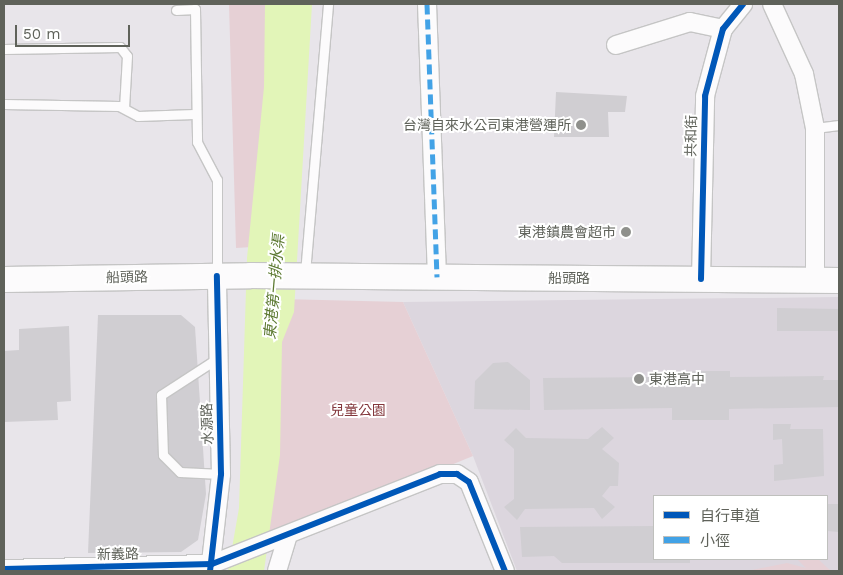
<!DOCTYPE html>
<html>
<head>
<meta charset="utf-8">
<style>
	body { margin:0 }
	#map { position:relative; width:843px; height:575px; overflow:hidden; background:#e8e5ea; font-family:"Work Sans","Noto Sans TC",sans-serif }
	div>[style] { position:absolute }
	[style*='--x'] { left:calc(var(--x)*1px); top:calc(var(--y)*1px); width:calc(var(--w)*1px); rotate:calc(var(--a)*1deg) }
	.education>* { inset:0; background:#dcd6de }
	.green>* { inset:0; background:#e6d0d5 }
	.water>* { inset:0; background:#e2f5b8 }
	.building>* { inset:0; background:#d0ced2 }
	.roads { filter:drop-shadow(1px 0 #c5c5c5) drop-shadow(-1px 0 #c5c5c5) drop-shadow(0 1px #c5c5c5) drop-shadow(0 -1px #c5c5c5) }
	.lane>* { height:9px; margin:-4.5px; padding:0 4.5px; transform-origin:4.5px; border-radius:4.5px; background:#fcfbfc }
	.street>* { height:18px; margin:-9px; padding:0 9px; transform-origin:9px; border-radius:9px; background:#fcfbfc }
	.secondary>* { height:25px; margin:-12.5px; padding:0 12.5px; transform-origin:12.5px; border-radius:12.5px; background:#fcfbfc }
	.quiet>* { height:5px; margin-top:-2.5px; transform-origin:0; background:repeating-linear-gradient(90deg,#42a2e6 0 10px,transparent 0 15px) }
	.cycleway>* { height:6px; margin:-3px; padding:0 3px; transform-origin:3px; border-radius:3px; background:#0057b8 }
	.dots>* { width:14px; height:14px; translate:-50% -50%; box-sizing:border-box; border:2px solid #fff; border-radius:50% }
	span { translate:-50% -50%; white-space:nowrap; text-align:center; line-height:1.15; -webkit-text-stroke:4px #fff; paint-order:stroke }
	.poi-label { font-size:14px; color:#5f625a }
	.right { translate:-100% -50%; text-align:right }
	.left { translate:0 -50%; text-align:left }
	.street-label { font-size:14px; color:#5f625a }
	.park-label { font-size:14px; color:#84383d }
	.water-label { font-size:15px; color:#5c7931; font-style:italic }
	.frame { position:absolute; inset:0; border:5px solid #5f625a; pointer-events:none }
	.legend { position:absolute; left:653px; top:495px; width:175px; height:65px; box-sizing:border-box; background:#fff; border:1px solid #bfc0bd; margin:0; padding:6px 9px; list-style:none; font-size:15px; color:#5f625a }
	.legend li { display:flex; align-items:center; gap:10px; height:25px }
	.legend b { width:25px; border:1px solid #bfc0bd }
	.scale { position:absolute; left:15px; top:25px; width:115px; height:22px; box-sizing:border-box; border:2px solid #5f625a; border-top:0; padding-left:6px; font-size:15px; line-height:18px; white-space:nowrap; color:#5f625a; -webkit-text-stroke:4px #fff; paint-order:stroke }
</style>
</head>
<body>
<div id="map">
	<div class="education">
		<div style="clip-path:polygon(evenodd,839px 297px,839px 571px,517px 571px,473px 456px,403px 302px,839px 297px,654px 496px,827px 496px,827px 559px,654px 559px,654px 496px)"></div>
	</div>
	<div class="green">
		<div style="clip-path:polygon(229px 4px,268px 4px,269px 103px,252px 247px,236px 248px)"></div>
		<div style="clip-path:polygon(281px 299px,403px 302px,473px 456px,260px 543px)"></div>
		<div style="clip-path:polygon(797px 559px,818px 559px,831px 571px,747px 571px,787px 563px,806px 568px)"></div>
	</div>
	<div class="water">
		<div style="clip-path:polygon(265px 4px,312px 4px,294px 312px,282px 342px,280px 455px,264px 571px,228px 571px,239px 508px,247px 258px,264px 87px)"></div>
	</div>
	<div class="building">
		<div style="clip-path:polygon(556px 92px,627px 96px,625px 112px,608px 112px,609px 137px,554px 137px)"></div>
		<div style="clip-path:polygon(777px 308px,839px 309px,839px 331px,777px 331px)"></div>
		<div style="clip-path:polygon(98px 315px,181px 315px,195px 327px,206px 494px,198px 540px,181px 552px,88px 553px)"></div>
		<div style="clip-path:polygon(69px 326px,71px 401px,57px 402px,58px 420px,4px 422px,4px 351px,19px 350px,19px 329px)"></div>
		<div style="clip-path:polygon(508px 362px,530px 380px,530px 410px,474px 409px,475px 381px,493px 363px)"></div>
		<div style="clip-path:polygon(665px 371px,730px 371px,730px 377px,824px 376px,823px 380px,839px 380px,839px 407px,729px 409px,729px 420px,672px 420px,672px 408px,544px 410px,543px 378px,664px 377px)"></div>
		<div style="clip-path:polygon(773px 424px,791px 424px,790px 429px,823px 429px,824px 476px,774px 481px,774px 465px,783px 464px,782px 439px,773px 440px)"></div>
		<div style="clip-path:polygon(602px 427px,614px 438px,602px 449px,619px 463px,618px 486px,610px 486px,602px 496px,615px 507px,602px 519px,594px 508px,525px 509px,517px 520px,504px 507px,514px 499px,514px 449px,504px 440px,516px 428px,526px 438px,588px 439px)"></div>
		<div style="clip-path:polygon(827px 504px,839px 504px,839px 532px,827px 531px)"></div>
		<div style="clip-path:polygon(654px 526px,654px 559px,690px 559px,690px 563px,562px 563px,554px 556px,522px 557px,520px 527px)"></div>
	</div>
	<div class="roads">
		<div class="lane">
			<div style="--x:176;--y:10;--w:19;--a:-3"></div>
			<div style="--x:195;--y:9;--w:133;--a:89.1"></div>
			<div style="--x:197;--y:142;--w:43;--a:62.2"></div>
			<div style="--x:217;--y:180;--w:93;--a:90"></div>
			<div style="--x:4;--y:49;--w:116;--a:-1"></div>
			<div style="--x:120;--y:47;--w:11;--a:52"></div>
			<div style="--x:127;--y:56;--w:52;--a:93.3"></div>
			<div style="--x:4;--y:104;--w:115;--a:1"></div>
			<div style="--x:119;--y:106;--w:21;--a:28"></div>
			<div style="--x:138;--y:116;--w:56;--a:-2"></div>
			<div style="--x:815;--y:128;--w:24;--a:-7"></div>
			<div style="--x:305;--y:273;--w:270;--a:-85.1"></div>
			<div style="--x:218;--y:358;--w:68;--a:147"></div>
			<div style="--x:161;--y:395;--w:60;--a:88.1"></div>
			<div style="--x:163;--y:455;--w:24;--a:45"></div>
			<div style="--x:180;--y:472;--w:41;--a:2.8"></div>
		</div>
		<div class="street">
			<div style="--x:427;--y:4;--w:273;--a:87.9"></div>
			<div style="--x:772;--y:4;--w:77;--a:65.4"></div>
			<div style="--x:804;--y:74;--w:55;--a:78.5"></div>
			<div style="--x:815;--y:128;--w:152;--a:90"></div>
			<div style="--x:616;--y:45;--w:77;--a:-17.3"></div>
			<div style="--x:690;--y:22;--w:34;--a:12"></div>
			<div style="--x:701;--y:279;--w:183;--a:-88.7"></div>
			<div style="--x:705;--y:96;--w:69;--a:-75"></div>
			<div style="--x:723;--y:29;--w:32;--a:-51"></div>
			<div style="--x:4;--y:569;--w:208;--a:-1.4"></div>
			<div style="--x:212;--y:564;--w:245;--a:-21.5"></div>
			<div style="--x:440;--y:474;--w:17;--a:0"></div>
			<div style="--x:457;--y:474;--w:14;--a:34"></div>
			<div style="--x:469;--y:482;--w:96;--a:68"></div>
			<div style="--x:210;--y:571;--w:98;--a:-83.5"></div>
			<div style="--x:221;--y:474;--w:198;--a:-91.2"></div>
			<div style="--x:277;--y:571;--w:34;--a:-73"></div>
		</div>
		<div class="secondary">
			<div style="--x:4;--y:279;--w:246;--a:-0.9"></div>
			<div style="--x:250;--y:275;--w:589;--a:0.49"></div>
		</div>
	</div>
	<div class="quiet">
		<div style="--x:427;--y:4;--w:273;--a:87.9"></div>
	</div>
	<div class="cycleway">
		<div style="--x:701;--y:279;--w:183;--a:-88.7"></div>
		<div style="--x:705;--y:96;--w:69;--a:-75"></div>
		<div style="--x:723;--y:29;--w:32;--a:-51"></div>
		<div style="--x:4;--y:569;--w:208;--a:-1.4"></div>
		<div style="--x:212;--y:564;--w:245;--a:-21.5"></div>
		<div style="--x:440;--y:474;--w:17;--a:0"></div>
		<div style="--x:457;--y:474;--w:14;--a:34"></div>
		<div style="--x:469;--y:482;--w:96;--a:68"></div>
		<div style="--x:210;--y:571;--w:98;--a:-83.5"></div>
		<div style="--x:221;--y:474;--w:198;--a:-91.2"></div>
	</div>
	<div class="dots">
		<div style="left:581px;top:125px;background:#8f908c"></div>
		<div style="left:626px;top:232px;background:#8f908c"></div>
		<div style="left:639px;top:379px;background:#8f908c"></div>
	</div>
	<div class="poi-label">
		<span class="right" style="left:571px;top:125px">台灣自來水公司東港營運所</span>
		<span class="right" style="left:616px;top:232px">東港鎮農會超市</span>
		<span class="left" style="left:649px;top:379px">東港高中</span>
	</div>
	<div class="street-label">
		<span style="left:691px;top:136px;rotate:-89deg">共和街</span>
		<span style="left:127px;top:277px;rotate:-1deg">船頭路</span>
		<span style="left:569px;top:278px">船頭路</span>
		<span style="left:207px;top:424px;rotate:-92deg">水源路</span>
		<span style="left:118px;top:554px;rotate:-1deg">新義路</span>
	</div>
	<div class="park-label">
		<span style="left:358px;top:410px">兒童公園</span>
	</div>
	<div class="water-label">
		<span style="left:275px;top:287px;rotate:-85deg">東港第一排水渠</span>
	</div>
	<div class="frame"></div>
	<ul class="legend">
	<li><b style="height:6px;background:#0057b8"></b>自行車道</li>
	<li><b style="height:6px;background:#42a2e6"></b>小徑</li>
	</ul>
	<div class="scale">50 m</div>
</div>
</body>
</html>
